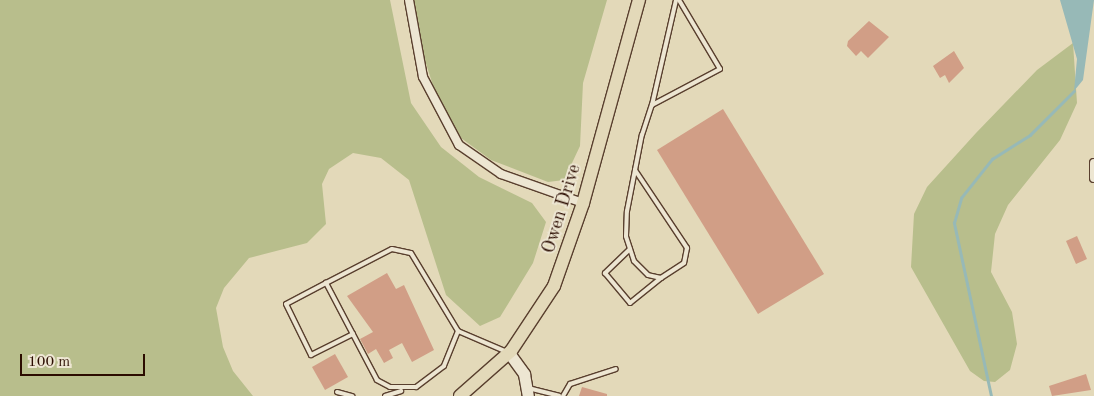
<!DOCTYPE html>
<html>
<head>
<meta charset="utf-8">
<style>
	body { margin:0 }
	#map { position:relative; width:1094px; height:396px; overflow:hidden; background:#e3d9b9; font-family:"Old Standard TT",serif }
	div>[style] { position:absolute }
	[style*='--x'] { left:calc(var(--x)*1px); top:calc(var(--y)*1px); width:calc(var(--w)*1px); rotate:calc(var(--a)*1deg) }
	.green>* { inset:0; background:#b8be8c }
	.water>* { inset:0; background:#97b9b7 }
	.stream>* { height:2.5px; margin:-1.25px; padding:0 1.25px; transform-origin:1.25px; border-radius:1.25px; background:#97b9b7 }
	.building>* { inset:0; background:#d19e86 }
	.roads { filter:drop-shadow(1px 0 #593f2e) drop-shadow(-1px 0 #593f2e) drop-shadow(0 1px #593f2e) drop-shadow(0 -1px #593f2e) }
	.lane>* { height:4px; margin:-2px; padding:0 2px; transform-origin:2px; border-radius:2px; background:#ede6d2 }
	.street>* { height:8px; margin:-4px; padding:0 4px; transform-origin:4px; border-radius:4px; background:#ede6d2 }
	.secondary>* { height:11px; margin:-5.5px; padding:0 5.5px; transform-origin:5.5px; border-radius:5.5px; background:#ede6d2 }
	.primary>* { height:12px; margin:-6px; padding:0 6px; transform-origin:6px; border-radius:6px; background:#e3d9b9 }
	span { translate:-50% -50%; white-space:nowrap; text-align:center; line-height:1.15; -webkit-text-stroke:4px #ede6d2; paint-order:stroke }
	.street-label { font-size:18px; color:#2b0c00 }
	.scale { position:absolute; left:20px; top:354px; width:125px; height:22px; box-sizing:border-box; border:2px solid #2b0c00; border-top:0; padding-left:6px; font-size:15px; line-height:18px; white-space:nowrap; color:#2b0c00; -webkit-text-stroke:4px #ede6d2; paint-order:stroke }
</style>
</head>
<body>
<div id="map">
	<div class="green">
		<div style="clip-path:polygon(0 0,390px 0,411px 103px,441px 147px,479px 177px,532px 203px,546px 222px,533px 263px,500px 317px,480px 326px,446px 295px,409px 180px,381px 158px,353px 153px,329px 169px,322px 184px,326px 224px,307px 243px,249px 258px,224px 288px,216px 308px,223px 347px,233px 371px,253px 396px,0 396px)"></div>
		<div style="clip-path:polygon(413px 0,607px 0,583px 83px,580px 146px,564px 180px,548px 182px,491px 160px,461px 138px,438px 101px,421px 48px)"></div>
		<div style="clip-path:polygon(1073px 43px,1077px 103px,1060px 140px,1008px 205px,995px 234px,991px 272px,1012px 312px,1017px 344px,1010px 370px,995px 382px,984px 381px,970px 371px,911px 267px,914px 214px,927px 187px,976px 133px,1037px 70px)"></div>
	</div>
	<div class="water">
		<div style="clip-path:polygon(1060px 0,1094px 0,1083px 80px,1074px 91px,1077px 59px)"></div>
	</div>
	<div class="stream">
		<div style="--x:991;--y:396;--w:177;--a:-102.1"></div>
		<div style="--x:954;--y:223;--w:26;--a:-74"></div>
		<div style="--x:961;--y:198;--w:50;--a:-51.5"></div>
		<div style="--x:992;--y:159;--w:45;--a:-32.3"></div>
		<div style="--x:1030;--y:135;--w:62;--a:-45"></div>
	</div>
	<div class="building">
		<div style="clip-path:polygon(869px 21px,889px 37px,868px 58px,861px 51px,856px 56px,847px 46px,848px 41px)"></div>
		<div style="clip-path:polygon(954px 51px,964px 68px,949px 83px,945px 75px,940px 78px,933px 66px)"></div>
		<div style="clip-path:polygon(723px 109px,824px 274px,758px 314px,657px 150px)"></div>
		<div style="clip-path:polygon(1077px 236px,1087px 259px,1076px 264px,1066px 241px)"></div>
		<div style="clip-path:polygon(387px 273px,396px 289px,404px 285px,434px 350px,412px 362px,402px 343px,389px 350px,393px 358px,384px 363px,376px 349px,368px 354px,360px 339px,373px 332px,347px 296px)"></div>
		<div style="clip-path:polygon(335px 354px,348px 377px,325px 390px,312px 367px)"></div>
		<div style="clip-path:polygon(1086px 374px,1091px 390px,1052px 396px,1049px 386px)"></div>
		<div style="clip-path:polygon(582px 387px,607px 394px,607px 396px,579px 396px)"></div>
	</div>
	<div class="roads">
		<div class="lane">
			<div style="--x:652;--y:105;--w:108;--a:-77.1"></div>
			<div style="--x:635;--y:170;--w:94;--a:56.3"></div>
			<div style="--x:687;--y:248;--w:15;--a:101"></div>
			<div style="--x:684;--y:263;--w:27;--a:147"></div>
			<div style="--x:661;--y:278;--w:13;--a:-167"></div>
			<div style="--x:648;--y:275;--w:20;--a:-135"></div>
			<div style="--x:634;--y:261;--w:26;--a:-108"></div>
			<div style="--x:626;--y:236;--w:25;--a:-88"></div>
			<div style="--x:627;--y:211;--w:42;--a:-79"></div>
			<div style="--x:635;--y:170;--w:36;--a:-79"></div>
			<div style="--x:642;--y:135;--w:32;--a:-72"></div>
			<div style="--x:652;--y:105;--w:77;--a:-27.9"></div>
			<div style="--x:720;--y:69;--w:80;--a:-120.7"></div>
			<div style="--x:630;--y:249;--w:35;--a:136"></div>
			<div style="--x:605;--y:273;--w:39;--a:50"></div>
			<div style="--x:630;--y:303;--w:40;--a:-39"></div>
			<div style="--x:326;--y:283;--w:45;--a:152.3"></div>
			<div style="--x:286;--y:304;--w:57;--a:63.9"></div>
			<div style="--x:311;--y:355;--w:47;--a:-26.6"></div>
			<div style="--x:458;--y:331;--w:38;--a:112"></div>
			<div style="--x:444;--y:366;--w:35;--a:143"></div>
			<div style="--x:416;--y:387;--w:26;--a:180"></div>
			<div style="--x:390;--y:387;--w:15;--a:-152"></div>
			<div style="--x:377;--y:380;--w:110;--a:-117.7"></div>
			<div style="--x:326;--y:283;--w:74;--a:-27.3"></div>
			<div style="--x:392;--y:249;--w:19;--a:12"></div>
			<div style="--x:411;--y:253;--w:91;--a:58.9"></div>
			<div style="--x:458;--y:331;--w:53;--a:23.2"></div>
			<div style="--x:528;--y:388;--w:32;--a:14"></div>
			<div style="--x:337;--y:392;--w:16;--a:15"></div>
			<div style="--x:385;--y:396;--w:17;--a:-17"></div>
			<div style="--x:563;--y:396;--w:14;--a:-60"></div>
			<div style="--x:570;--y:384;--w:48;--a:-18.1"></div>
		</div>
		<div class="street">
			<div style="--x:409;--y:0;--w:78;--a:79.7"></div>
			<div style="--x:423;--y:77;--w:77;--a:62.1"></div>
			<div style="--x:459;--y:145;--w:51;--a:34.6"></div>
			<div style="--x:501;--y:174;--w:87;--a:19.5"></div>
			<div style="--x:1094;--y:163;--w:15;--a:90"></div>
		</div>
		<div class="secondary">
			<div style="--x:509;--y:353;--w:26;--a:54"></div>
			<div style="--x:524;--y:374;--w:22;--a:80"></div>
		</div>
		<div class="primary">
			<div style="--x:460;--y:396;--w:68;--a:-41.4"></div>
			<div style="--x:511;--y:351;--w:78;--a:-56.5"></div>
			<div style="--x:554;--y:286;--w:88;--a:-70.7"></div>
			<div style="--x:583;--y:203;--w:211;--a:-74.6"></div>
		</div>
	</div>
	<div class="street-label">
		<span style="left:562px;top:209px;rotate:-73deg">Owen Drive</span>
	</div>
	<div class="scale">100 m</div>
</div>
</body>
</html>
